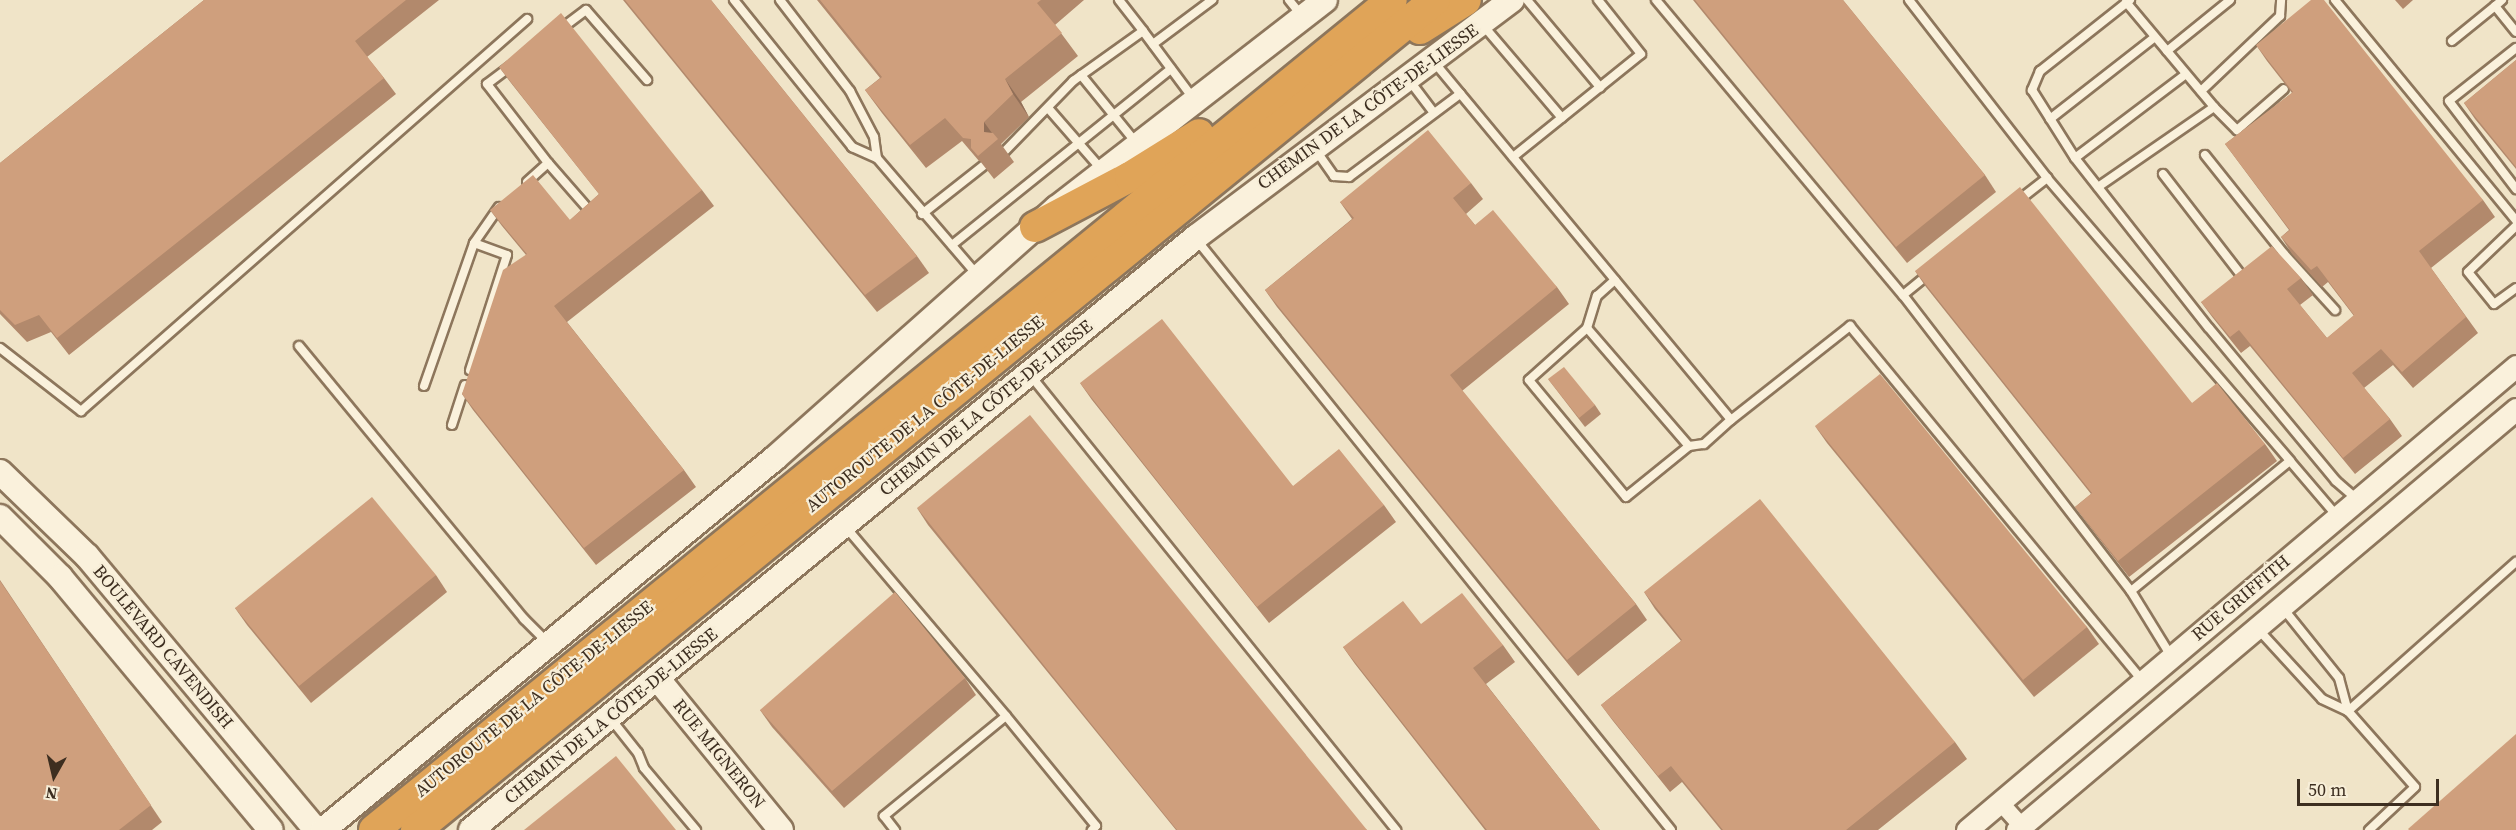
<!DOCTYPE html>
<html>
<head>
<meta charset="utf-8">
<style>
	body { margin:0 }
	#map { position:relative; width:2516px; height:830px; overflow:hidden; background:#f0e4c8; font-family:"Source Serif 4",serif }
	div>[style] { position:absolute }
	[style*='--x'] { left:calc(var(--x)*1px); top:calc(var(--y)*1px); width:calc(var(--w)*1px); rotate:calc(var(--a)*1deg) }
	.roads { filter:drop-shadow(2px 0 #8d765c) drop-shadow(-2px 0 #8d765c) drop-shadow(0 2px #8d765c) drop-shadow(0 -2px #8d765c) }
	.service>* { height:8px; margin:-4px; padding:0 4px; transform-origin:4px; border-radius:4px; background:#faf1dc }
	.minor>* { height:16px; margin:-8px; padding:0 8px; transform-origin:8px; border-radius:8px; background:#faf1dc }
	.tertiary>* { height:21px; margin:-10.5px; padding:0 10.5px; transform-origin:10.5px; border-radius:10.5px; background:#faf1dc }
	.secondary>* { height:24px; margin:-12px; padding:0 12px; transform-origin:12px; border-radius:12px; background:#faf1dc }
	.motorway>* { height:30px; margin:-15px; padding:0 15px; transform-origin:15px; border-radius:15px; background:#e0a458 }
	.wall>* { inset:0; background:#b2896c }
	.shaded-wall>* { inset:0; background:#916f58 }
	.building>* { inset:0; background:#cf9f7d }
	span { translate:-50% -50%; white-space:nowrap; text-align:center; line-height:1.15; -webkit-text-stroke:4.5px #f7eed8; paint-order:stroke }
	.street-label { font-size:18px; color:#3d2e20 }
	.north { position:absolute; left:24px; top:746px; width:60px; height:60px; -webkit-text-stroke:4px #f7eed8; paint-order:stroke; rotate:188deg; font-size:16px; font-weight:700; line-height:24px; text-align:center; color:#3d2e20 }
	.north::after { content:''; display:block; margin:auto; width:21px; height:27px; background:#3d2e20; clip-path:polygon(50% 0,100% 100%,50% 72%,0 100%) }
	.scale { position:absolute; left:2297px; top:779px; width:142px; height:27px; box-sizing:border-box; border:3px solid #3d2e20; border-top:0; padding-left:8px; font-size:18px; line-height:21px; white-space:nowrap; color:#3d2e20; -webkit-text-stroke:4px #f7eed8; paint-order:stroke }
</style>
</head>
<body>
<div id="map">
	<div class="roads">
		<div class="service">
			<div style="--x:734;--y:0;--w:189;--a:51.2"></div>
			<div style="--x:852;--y:147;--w:27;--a:24"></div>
			<div style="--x:877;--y:158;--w:155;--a:49.4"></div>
			<div style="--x:780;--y:0;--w:115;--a:52.4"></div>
			<div style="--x:850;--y:91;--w:52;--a:62.4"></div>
			<div style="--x:874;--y:137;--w:21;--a:82"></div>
			<div style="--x:1119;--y:0;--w:39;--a:52"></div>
			<div style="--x:1289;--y:0;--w:21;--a:51"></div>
			<div style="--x:1527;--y:0;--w:114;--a:50"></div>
			<div style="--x:1656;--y:0;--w:385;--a:50.1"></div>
			<div style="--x:1903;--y:295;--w:374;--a:52.4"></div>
			<div style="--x:2131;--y:591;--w:76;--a:58.4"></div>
			<div style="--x:1909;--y:0;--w:225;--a:52.2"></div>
			<div style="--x:2047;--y:178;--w:373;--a:49.3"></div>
			<div style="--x:2130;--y:0;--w:115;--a:141.7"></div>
			<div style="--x:2040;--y:71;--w:21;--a:113"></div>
			<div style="--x:2032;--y:90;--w:80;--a:57.7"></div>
			<div style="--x:2075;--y:158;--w:216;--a:51.8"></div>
			<div style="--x:2209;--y:328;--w:199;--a:50.3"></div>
			<div style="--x:2336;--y:481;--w:28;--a:41"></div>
			<div style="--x:2335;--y:0;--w:285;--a:50.6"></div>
			<div style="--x:2502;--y:0;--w:9;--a:139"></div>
			<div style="--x:2495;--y:6;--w:33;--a:51"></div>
			<div style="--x:2126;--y:2;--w:137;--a:50"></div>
			<div style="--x:1482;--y:24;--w:123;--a:49.6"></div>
			<div style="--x:562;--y:28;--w:30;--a:-37"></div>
			<div style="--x:586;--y:10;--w:93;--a:48.9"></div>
			<div style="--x:2452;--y:41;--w:55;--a:-39.1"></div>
			<div style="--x:1153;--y:44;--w:74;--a:-36.7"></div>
			<div style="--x:2516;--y:48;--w:85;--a:141.7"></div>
			<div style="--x:2449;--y:101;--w:111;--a:52.7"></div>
			<div style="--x:2167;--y:51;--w:81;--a:-39"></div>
			<div style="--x:1434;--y:62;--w:465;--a:50.3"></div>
			<div style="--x:1731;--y:420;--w:152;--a:-38.3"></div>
			<div style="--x:1850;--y:326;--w:459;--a:50.5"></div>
			<div style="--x:511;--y:66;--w:30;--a:143"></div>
			<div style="--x:487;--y:84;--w:100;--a:52.3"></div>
			<div style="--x:548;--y:163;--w:28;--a:138"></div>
			<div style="--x:1081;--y:75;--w:89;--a:50.9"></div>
			<div style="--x:1409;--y:80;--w:41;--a:52.9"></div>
			<div style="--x:2201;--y:91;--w:109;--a:-43.5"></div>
			<div style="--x:2280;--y:16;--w:16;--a:-86"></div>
			<div style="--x:1048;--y:108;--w:84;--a:48.9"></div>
			<div style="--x:2050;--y:119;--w:133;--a:-38"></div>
			<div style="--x:1315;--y:149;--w:33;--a:55"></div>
			<div style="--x:1334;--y:176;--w:15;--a:4"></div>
			<div style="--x:1349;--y:177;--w:139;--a:-36.8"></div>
			<div style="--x:1005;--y:151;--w:98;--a:-45.8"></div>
			<div style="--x:1073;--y:81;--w:86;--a:-35.5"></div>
			<div style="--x:1143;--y:31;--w:84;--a:53.3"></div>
			<div style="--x:2205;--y:155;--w:127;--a:51.4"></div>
			<div style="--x:1513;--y:157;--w:164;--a:-38.8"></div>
			<div style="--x:1641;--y:54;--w:69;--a:-128.5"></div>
			<div style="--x:2075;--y:158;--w:139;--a:-37.1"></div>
			<div style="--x:548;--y:163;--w:62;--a:48.9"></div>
			<div style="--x:2163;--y:174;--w:134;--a:52.3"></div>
			<div style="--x:2098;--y:187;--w:141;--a:-34.6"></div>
			<div style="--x:2214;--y:107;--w:33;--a:45"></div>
			<div style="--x:2237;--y:130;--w:62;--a:-41.1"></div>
			<div style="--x:2019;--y:200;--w:36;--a:-38"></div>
			<div style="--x:922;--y:214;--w:78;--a:-38.2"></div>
			<div style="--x:2516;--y:226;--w:66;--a:136.2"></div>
			<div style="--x:2468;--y:272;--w:41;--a:50.9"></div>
			<div style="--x:2494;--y:304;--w:27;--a:-36"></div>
			<div style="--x:1196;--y:239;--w:758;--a:51.21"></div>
			<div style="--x:474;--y:243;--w:44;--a:-55.2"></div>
			<div style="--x:952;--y:245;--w:281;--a:-38.8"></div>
			<div style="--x:2273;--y:263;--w:14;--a:-39"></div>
			<div style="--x:2284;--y:254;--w:76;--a:47.7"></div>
			<div style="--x:1903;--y:295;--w:35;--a:-39"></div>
			<div style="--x:1587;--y:328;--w:156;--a:49.2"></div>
			<div style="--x:1689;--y:446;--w:81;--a:141"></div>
			<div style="--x:1626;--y:497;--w:152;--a:-129.7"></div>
			<div style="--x:1529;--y:380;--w:78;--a:-41.9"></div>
			<div style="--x:1587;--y:328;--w:34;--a:-73"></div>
			<div style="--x:1597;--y:296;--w:24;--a:-42"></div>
			<div style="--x:299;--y:346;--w:354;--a:50.5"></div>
			<div style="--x:524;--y:619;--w:33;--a:45"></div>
			<div style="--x:0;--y:348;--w:103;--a:37.9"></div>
			<div style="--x:81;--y:411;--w:594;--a:-41.31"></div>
			<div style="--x:1031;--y:376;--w:583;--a:51.2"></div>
			<div style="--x:424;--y:386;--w:151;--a:-70.7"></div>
			<div style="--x:474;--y:243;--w:35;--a:20"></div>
			<div style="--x:507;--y:255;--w:121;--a:107.8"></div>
			<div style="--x:452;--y:425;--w:42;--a:-72"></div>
			<div style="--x:1689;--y:446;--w:15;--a:-8"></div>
			<div style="--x:1704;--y:444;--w:36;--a:-42"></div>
			<div style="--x:844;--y:525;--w:250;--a:49.7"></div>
			<div style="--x:1006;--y:716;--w:158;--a:140.7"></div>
			<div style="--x:884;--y:816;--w:18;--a:52"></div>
			<div style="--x:2131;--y:591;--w:205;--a:-39.3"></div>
			<div style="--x:2290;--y:461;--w:72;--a:49.5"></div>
			<div style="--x:2282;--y:607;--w:91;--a:51.2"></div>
			<div style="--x:2339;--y:678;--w:34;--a:75"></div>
			<div style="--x:2257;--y:628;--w:96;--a:47.5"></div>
			<div style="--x:2322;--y:699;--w:29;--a:25"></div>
			<div style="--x:2348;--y:711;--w:101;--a:48.6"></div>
			<div style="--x:2415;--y:787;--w:63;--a:136.9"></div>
			<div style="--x:2348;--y:711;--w:225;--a:-41.6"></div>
			<div style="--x:1006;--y:716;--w:142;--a:50.7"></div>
			<div style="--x:1096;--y:826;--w:6;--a:135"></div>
			<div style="--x:611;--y:719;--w:43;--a:51.5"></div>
			<div style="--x:638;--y:753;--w:16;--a:68"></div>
			<div style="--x:644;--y:768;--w:81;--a:50"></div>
		</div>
		<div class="minor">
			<div style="--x:2000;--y:802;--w:38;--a:48"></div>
		</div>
		<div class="tertiary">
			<div style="--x:1967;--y:830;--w:719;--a:-40.2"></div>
			<div style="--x:2017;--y:830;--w:653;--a:-40.15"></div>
		</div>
		<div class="secondary">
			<div style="--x:0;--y:472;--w:121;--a:44"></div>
			<div style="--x:87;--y:556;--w:357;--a:50.1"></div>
			<div style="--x:0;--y:517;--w:85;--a:45"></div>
			<div style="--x:60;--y:577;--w:329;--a:50.2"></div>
			<div style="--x:657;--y:678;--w:196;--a:50.8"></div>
			<div style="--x:323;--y:830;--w:585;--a:-39.45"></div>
			<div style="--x:775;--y:458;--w:377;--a:-41.6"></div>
			<div style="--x:1057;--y:208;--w:339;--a:-37.8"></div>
			<div style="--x:471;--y:830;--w:937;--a:-39.28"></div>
			<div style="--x:1196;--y:237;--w:395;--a:-36.9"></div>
		</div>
		<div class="motorway">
			<div style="--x:1420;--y:29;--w:54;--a:-32.2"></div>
			<div style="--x:1035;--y:227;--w:107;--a:-27.8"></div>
			<div style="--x:1130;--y:177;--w:81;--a:-31.9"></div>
			<div style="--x:374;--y:830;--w:1313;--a:-39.19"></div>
			<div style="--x:416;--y:830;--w:1314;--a:-39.16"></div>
		</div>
	</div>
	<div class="wall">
		<div style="clip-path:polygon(204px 0,439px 0,367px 57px,384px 78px,396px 94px,69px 355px,51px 332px,27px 342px,0 314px,0 163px)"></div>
		<div style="clip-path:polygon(623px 0,711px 0,917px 256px,929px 273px,877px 312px)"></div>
		<div style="clip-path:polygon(817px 0,1084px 0,1055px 25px,1078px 56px,1021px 102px,1029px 117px,1001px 144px,1014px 162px,994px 179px,980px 161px,979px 161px,962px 141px,926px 168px,882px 113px,865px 90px,880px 78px)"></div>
		<div style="clip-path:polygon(1693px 0,1843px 0,1985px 175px,1996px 192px,1907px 263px)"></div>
		<div style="clip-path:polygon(2395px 0,2413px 0,2403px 9px)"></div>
		<div style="clip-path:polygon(2256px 45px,2483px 200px,2495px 217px,2431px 268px,2478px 333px,2413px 388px,2393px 365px,2364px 388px,2390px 419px,2402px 436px,2355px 474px,2250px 346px,2241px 353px,2213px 318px,2201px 302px,2301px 278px,2313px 295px,2300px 305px,2327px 338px,2354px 316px,2328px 282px,2322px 287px,2292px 254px,2281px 237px,2289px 230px,2225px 144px,2292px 93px,2267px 61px)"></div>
		<div style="clip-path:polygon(2516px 60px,2516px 169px,2475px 119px,2464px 103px)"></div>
		<div style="clip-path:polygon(499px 67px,702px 190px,714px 206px,567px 322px,684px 470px,696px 487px,596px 565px,473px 410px,462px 394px,526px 255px,502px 226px,490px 210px,570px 220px,599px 194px,511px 83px)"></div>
		<div style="clip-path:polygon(1471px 183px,1483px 199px,1466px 214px,1475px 225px,1557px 287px,1569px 304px,1462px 391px,1636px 604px,1647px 620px,1578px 676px,1277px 307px,1265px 290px,1352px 219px,1340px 202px)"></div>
		<div style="clip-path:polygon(1915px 271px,2192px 403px,2265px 444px,2277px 461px,2129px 577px,2087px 523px,2075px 507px,2091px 494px,1926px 287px)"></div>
		<div style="clip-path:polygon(1548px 379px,1595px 405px,1601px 414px,1585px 427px)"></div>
		<div style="clip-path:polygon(1080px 383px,1293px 486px,1384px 505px,1396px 522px,1269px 623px,1092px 400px)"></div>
		<div style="clip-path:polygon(1815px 426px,2087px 627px,2099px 644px,2034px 697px,1827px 443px)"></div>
		<div style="clip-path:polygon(917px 508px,1367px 830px,1176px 830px,928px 525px)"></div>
		<div style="clip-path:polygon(436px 575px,447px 592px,311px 703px,247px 625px,235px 608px)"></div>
		<div style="clip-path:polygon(0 580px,162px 822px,152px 830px,0 830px)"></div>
		<div style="clip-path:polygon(1644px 592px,1955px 742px,1967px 759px,1878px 830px,1721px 830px,1682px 782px,1670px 792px,1613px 721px,1601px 705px,1681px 641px,1655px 609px)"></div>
		<div style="clip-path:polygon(1421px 624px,1503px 645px,1515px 662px,1486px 684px,1600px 830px,1485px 830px,1355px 664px,1343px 647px)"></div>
		<div style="clip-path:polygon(965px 678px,976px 695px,844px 808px,772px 727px,760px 710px)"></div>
	</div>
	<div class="shaded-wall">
		<div style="clip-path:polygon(1005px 79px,1021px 102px,1029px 117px,1013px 94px)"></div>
		<div style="clip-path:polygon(984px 122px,997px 140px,984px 132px)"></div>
	</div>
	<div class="building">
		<div style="clip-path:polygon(204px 0,406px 0,355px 41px,384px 78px,57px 338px,39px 315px,15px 325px,0 310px,0 163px)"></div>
		<div style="clip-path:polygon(625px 0,711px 0,917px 256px,865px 295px)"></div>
		<div style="clip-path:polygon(820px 0,1041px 0,1037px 3px,1062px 33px,1005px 79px,1013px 94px,984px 122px,984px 132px,993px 133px,998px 139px,978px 156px,971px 148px,971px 139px,963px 138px,945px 118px,910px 145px,865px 90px,882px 77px)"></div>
		<div style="clip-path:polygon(1695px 0,1843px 0,1985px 175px,1896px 247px)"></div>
		<div style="clip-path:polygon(2311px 0,2324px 0,2483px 200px,2419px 251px,2466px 317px,2402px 372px,2381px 349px,2352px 373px,2390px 419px,2343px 458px,2239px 330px,2230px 337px,2201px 302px,2272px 246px,2301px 278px,2287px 289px,2327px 338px,2354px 315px,2317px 266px,2311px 270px,2281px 237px,2290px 230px,2225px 144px,2293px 92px,2256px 45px)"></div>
		<div style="clip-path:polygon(561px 13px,702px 190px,554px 306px,684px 470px,584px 548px,462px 394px,503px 270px,527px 254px,490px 210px,533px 175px,570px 220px,599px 194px,499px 67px)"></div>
		<div style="clip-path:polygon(2516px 60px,2516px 167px,2464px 103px)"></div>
		<div style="clip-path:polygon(1428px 130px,1471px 183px,1453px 198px,1475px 225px,1493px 210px,1557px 287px,1450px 375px,1636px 604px,1567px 660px,1265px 290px,1354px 218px,1340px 202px)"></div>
		<div style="clip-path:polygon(2020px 187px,2192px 403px,2217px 383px,2265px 444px,2118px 561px,2075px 507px,2092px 493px,1915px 271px)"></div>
		<div style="clip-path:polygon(1162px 319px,1293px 486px,1339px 449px,1384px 505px,1257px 607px,1080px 383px)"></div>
		<div style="clip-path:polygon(1564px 367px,1595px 405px,1579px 418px,1548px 379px)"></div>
		<div style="clip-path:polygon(1880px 374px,2087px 627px,2023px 680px,1815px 426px)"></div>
		<div style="clip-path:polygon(1030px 415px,1367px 830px,1177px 830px,917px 508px)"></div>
		<div style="clip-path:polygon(372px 497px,436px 575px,299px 686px,235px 608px)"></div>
		<div style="clip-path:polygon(1760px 499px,1955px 742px,1846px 830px,1723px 830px,1671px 766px,1658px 776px,1601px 705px,1682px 640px,1644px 592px)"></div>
		<div style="clip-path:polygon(0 581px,151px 805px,119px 830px,0 830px)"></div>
		<div style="clip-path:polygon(895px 592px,965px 678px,832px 791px,760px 710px)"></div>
		<div style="clip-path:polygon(1462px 593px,1503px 645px,1473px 668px,1600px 830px,1487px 830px,1343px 647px,1403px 601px,1421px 624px)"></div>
		<div style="clip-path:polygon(2516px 734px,2516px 830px,2409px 830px,2408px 829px)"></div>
		<div style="clip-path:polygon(616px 756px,676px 830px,524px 830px)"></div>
	</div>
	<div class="street-label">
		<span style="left:1368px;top:107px;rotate:-36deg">CHEMIN DE LA CÔTE-DE-LIESSE</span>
		<span style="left:986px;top:408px;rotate:-39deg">CHEMIN DE LA CÔTE-DE-LIESSE</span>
		<span style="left:925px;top:414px;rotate:-39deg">AUTOROUTE DE LA CÔTE-DE-LIESSE</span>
		<span style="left:2241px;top:598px;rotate:-40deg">RUE GRIFFITH</span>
		<span style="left:163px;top:647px;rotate:50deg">BOULEVARD CAVENDISH</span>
		<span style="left:534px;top:699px;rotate:-39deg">AUTOROUTE DE LA CÔTE-DE-LIESSE</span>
		<span style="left:611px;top:716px;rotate:-39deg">CHEMIN DE LA CÔTE-DE-LIESSE</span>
		<span style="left:719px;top:754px;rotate:51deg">RUE MIGNERON</span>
	</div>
	<div class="north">N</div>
	<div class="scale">50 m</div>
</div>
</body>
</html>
